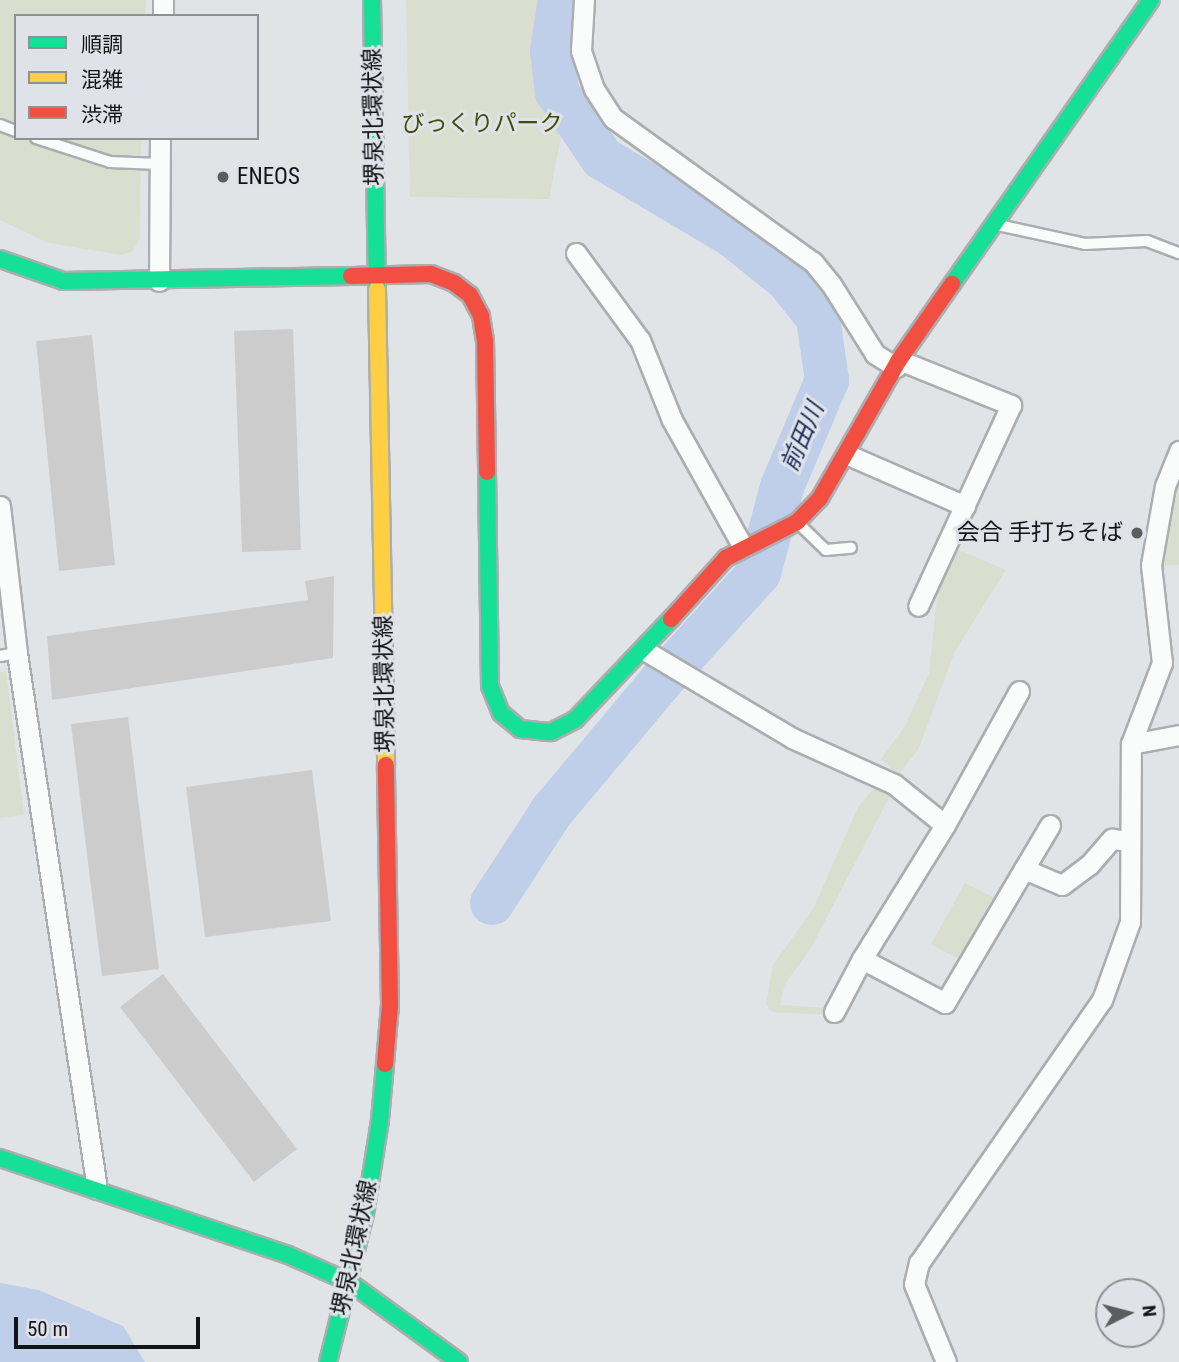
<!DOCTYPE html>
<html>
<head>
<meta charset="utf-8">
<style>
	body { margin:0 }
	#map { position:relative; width:1179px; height:1362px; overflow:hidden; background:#e1e4e7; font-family:"Roboto Condensed","Noto Sans JP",sans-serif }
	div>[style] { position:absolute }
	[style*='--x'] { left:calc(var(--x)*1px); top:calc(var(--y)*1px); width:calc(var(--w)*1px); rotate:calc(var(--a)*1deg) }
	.green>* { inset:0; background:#dadecf }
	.water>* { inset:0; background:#bfcee9 }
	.river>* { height:44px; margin:-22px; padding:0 22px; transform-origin:22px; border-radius:22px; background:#bfcee9 }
	.building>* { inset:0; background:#cdcccd }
	.roads { filter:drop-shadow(2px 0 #abadaf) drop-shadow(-2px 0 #abadaf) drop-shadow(0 2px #abadaf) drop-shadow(0 -2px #abadaf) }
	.lane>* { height:10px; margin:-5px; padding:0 5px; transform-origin:5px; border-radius:5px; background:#fafbfb }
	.street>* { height:19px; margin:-9.5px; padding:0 9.5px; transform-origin:9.5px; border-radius:9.5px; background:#fafbfb }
	.fast>* { height:16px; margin:-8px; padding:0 8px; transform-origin:8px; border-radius:8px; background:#16e098 }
	.slow>* { height:16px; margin:-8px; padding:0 8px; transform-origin:8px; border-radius:8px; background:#ffcf43 }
	.jam>* { height:16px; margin:-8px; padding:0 8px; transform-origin:8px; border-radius:8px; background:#f24e42 }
	.dots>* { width:19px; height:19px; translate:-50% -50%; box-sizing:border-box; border:4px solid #dfe3e9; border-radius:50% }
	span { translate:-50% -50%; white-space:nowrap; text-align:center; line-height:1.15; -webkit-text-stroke:6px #dfe3e9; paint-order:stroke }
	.street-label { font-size:23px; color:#131416 }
	.park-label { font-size:23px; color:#454b02 }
	.poi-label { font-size:23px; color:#131416 }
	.left { translate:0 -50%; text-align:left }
	.right { translate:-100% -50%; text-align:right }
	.water-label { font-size:24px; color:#162b59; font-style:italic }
	.legend { position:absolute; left:14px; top:14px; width:245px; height:126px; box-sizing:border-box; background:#dfe3e9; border:2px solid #8d9095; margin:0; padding:9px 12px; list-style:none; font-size:21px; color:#131416 }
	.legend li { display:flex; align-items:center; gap:14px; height:35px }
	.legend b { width:35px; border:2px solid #8d9095 }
	.north { position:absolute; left:1095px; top:1278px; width:70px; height:70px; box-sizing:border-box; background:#dfe3e9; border:2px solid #8d9095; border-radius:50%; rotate:84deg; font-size:19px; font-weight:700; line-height:28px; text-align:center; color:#131416 }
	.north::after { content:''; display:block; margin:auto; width:24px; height:32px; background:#5b5d5f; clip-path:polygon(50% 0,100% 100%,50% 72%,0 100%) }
	.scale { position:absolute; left:14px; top:1317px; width:186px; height:32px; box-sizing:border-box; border:4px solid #131416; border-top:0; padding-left:9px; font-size:21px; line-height:24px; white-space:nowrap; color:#131416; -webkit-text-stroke:5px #dfe3e9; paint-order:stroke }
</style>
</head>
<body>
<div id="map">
	<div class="green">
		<div style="clip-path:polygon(0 0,146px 0,145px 16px,16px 16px,16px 138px,141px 138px,140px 239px,132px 252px,120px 255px,48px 243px,0 220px)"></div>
		<div style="clip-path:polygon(406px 0,550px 0,544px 37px,546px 84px,563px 126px,549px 199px,410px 197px)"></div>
		<div style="clip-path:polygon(1179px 481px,1179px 565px,1163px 566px,1167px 517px)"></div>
		<div style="clip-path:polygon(955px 548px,1006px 570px,955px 651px,918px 750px,898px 775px,881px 759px,905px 726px,929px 673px,938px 587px)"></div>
		<div style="clip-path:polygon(6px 671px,24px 815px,0 818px,0 672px)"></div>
		<div style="clip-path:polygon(874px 788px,891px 794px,811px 948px,785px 984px,780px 1005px,829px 1008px,829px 1015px,772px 1012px,766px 1005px,773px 965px,814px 907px,858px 807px)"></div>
		<div style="clip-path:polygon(965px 883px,993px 897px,958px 959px,931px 944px)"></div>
	</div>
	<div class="water">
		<div style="clip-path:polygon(0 1283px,39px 1290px,123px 1326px,145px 1362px,0 1362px)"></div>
	</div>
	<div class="river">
		<div style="--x:492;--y:903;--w:110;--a:-56.9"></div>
		<div style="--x:552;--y:811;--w:170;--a:-50"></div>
		<div style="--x:661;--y:681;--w:146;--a:-47.8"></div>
		<div style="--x:759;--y:573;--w:89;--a:-75"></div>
		<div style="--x:782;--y:487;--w:116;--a:-67.2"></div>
		<div style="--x:827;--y:380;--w:63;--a:-98.3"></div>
		<div style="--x:818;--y:318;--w:48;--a:-128.3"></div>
		<div style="--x:788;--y:280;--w:72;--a:-141.2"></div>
		<div style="--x:732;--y:235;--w:151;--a:-149.4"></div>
		<div style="--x:602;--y:158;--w:80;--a:-124.3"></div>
		<div style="--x:557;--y:92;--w:41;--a:-97"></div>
		<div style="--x:552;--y:51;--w:52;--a:-81.1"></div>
	</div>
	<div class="building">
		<div style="clip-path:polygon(293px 329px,301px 550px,242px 552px,234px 331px)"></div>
		<div style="clip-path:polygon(92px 335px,115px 565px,59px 571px,36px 341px)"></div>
		<div style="clip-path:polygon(334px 576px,333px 658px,52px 700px,47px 636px,308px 600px,305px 581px)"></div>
		<div style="clip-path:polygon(128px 717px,159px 969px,102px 976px,71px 724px)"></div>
		<div style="clip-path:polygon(312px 770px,331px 921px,205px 937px,186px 787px)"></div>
		<div style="clip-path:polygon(163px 974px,297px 1149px,254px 1182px,120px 1007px)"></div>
	</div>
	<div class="roads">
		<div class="lane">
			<div style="--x:0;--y:125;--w:17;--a:21"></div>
			<div style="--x:36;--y:138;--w:78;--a:18"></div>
			<div style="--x:110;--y:162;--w:49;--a:2.3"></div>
			<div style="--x:998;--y:225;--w:89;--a:12.3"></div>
			<div style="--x:1085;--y:244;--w:62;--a:-2.8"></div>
			<div style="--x:1147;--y:241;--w:34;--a:21"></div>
			<div style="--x:800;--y:525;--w:36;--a:44"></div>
			<div style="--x:826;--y:550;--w:25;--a:-5"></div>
			<div style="--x:0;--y:656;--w:17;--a:-10"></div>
		</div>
		<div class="street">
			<div style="--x:584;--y:0;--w:51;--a:93.4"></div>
			<div style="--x:581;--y:51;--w:40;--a:71.1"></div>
			<div style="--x:594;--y:89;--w:35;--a:57"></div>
			<div style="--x:613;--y:118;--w:246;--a:35.8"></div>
			<div style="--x:813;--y:262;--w:28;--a:51"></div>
			<div style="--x:831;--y:284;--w:83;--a:57.8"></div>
			<div style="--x:875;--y:354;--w:25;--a:32"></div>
			<div style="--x:163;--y:16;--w:16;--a:-90"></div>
			<div style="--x:576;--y:253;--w:108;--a:53.7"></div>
			<div style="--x:640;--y:340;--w:86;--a:68.2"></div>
			<div style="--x:672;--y:420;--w:145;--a:60.8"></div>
			<div style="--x:159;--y:281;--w:143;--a:-89.6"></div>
			<div style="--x:899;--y:360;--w:121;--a:21.9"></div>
			<div style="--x:1011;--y:405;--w:221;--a:114.8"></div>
			<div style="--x:846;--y:454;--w:130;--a:23.6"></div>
			<div style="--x:0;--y:506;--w:148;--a:83.4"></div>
			<div style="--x:17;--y:653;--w:542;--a:81.51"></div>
			<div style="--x:644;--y:650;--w:172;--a:30.7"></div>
			<div style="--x:792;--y:738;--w:112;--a:24.3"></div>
			<div style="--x:894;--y:784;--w:65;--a:38.8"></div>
			<div style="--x:945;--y:825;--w:158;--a:121.8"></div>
			<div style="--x:862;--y:959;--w:94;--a:27.9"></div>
			<div style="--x:945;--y:1003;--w:156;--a:-59.5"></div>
			<div style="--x:1024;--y:869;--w:41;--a:22.8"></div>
			<div style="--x:1062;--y:885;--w:34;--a:-37"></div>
			<div style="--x:1089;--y:865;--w:35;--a:-49"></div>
			<div style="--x:1112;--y:839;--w:18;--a:6"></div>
			<div style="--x:1131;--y:744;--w:49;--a:-10.6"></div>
			<div style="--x:945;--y:825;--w:153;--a:-61.1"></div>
			<div style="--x:1024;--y:869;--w:51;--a:-59.4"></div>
			<div style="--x:834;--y:1012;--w:60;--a:-62.2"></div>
			<div style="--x:946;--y:1362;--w:84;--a:-112.3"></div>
			<div style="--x:914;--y:1284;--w:22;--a:-77"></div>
			<div style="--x:919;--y:1263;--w:320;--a:-55.2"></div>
			<div style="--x:1102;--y:1000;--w:83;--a:-70.3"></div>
			<div style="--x:1130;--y:922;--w:178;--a:-89.7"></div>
			<div style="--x:1131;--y:744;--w:87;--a:-69.1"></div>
			<div style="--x:1162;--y:663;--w:99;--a:-96.4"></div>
			<div style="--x:1151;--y:565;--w:80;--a:-80"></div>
			<div style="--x:1165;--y:486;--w:38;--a:-68"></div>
		</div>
		<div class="fast">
			<div style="--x:372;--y:0;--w:289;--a:89"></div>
			<div style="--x:0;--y:259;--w:67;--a:19.2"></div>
			<div style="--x:63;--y:281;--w:288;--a:-1"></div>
			<div style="--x:952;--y:284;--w:347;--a:-55"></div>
			<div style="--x:487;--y:472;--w:214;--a:89.2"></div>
			<div style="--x:490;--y:686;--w:29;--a:68"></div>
			<div style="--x:501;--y:713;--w:25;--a:40"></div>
			<div style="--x:520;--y:729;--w:31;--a:6"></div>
			<div style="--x:551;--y:732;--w:28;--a:-27"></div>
			<div style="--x:576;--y:719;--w:138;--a:-46.5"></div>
			<div style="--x:0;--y:1158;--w:302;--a:18.6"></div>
			<div style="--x:286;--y:1254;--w:69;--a:24"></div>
			<div style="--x:349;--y:1282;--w:136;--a:36"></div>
			<div style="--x:328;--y:1362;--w:153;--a:-76"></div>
			<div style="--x:365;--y:1214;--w:95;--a:-80.9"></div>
			<div style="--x:380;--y:1120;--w:56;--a:-84.9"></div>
		</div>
		<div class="slow">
			<div style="--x:377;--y:289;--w:476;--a:88.9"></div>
		</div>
		<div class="jam">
			<div style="--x:351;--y:276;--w:80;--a:-1.4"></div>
			<div style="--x:431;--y:274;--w:25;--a:21"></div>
			<div style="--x:454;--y:283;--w:20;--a:37"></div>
			<div style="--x:470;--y:295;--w:24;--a:62"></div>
			<div style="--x:481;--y:316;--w:24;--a:81"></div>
			<div style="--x:485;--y:340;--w:132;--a:89.1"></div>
			<div style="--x:671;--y:619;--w:82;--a:-48"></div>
			<div style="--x:726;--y:558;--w:80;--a:-26.9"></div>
			<div style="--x:797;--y:522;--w:33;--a:-46"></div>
			<div style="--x:820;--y:498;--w:159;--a:-60.2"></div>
			<div style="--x:899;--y:360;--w:93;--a:-55.1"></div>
			<div style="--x:385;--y:1064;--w:59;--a:-85.2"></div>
			<div style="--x:390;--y:1005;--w:240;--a:-91"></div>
		</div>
	</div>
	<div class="dots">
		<div style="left:223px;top:177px;background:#5b5d5f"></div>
		<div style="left:1137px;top:533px;background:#5b5d5f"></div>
	</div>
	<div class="street-label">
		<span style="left:374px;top:117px;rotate:-91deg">堺泉北環状線</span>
		<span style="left:385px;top:684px;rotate:-91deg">堺泉北環状線</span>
		<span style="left:355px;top:1248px;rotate:-78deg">堺泉北環状線</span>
	</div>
	<div class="park-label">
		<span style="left:482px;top:124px">びっくりパーク</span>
	</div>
	<div class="poi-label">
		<span class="left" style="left:237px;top:177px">ENEOS</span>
		<span class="right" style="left:1123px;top:533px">会合 手打ちそば</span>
	</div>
	<div class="water-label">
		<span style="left:803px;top:437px;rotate:-67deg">前田川</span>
	</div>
	<ul class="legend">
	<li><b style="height:9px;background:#16e098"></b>順調</li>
	<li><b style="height:9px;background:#ffcf43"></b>混雑</li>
	<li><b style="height:9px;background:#f24e42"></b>渋滞</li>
	</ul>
	<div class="north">N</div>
	<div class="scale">50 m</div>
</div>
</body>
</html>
